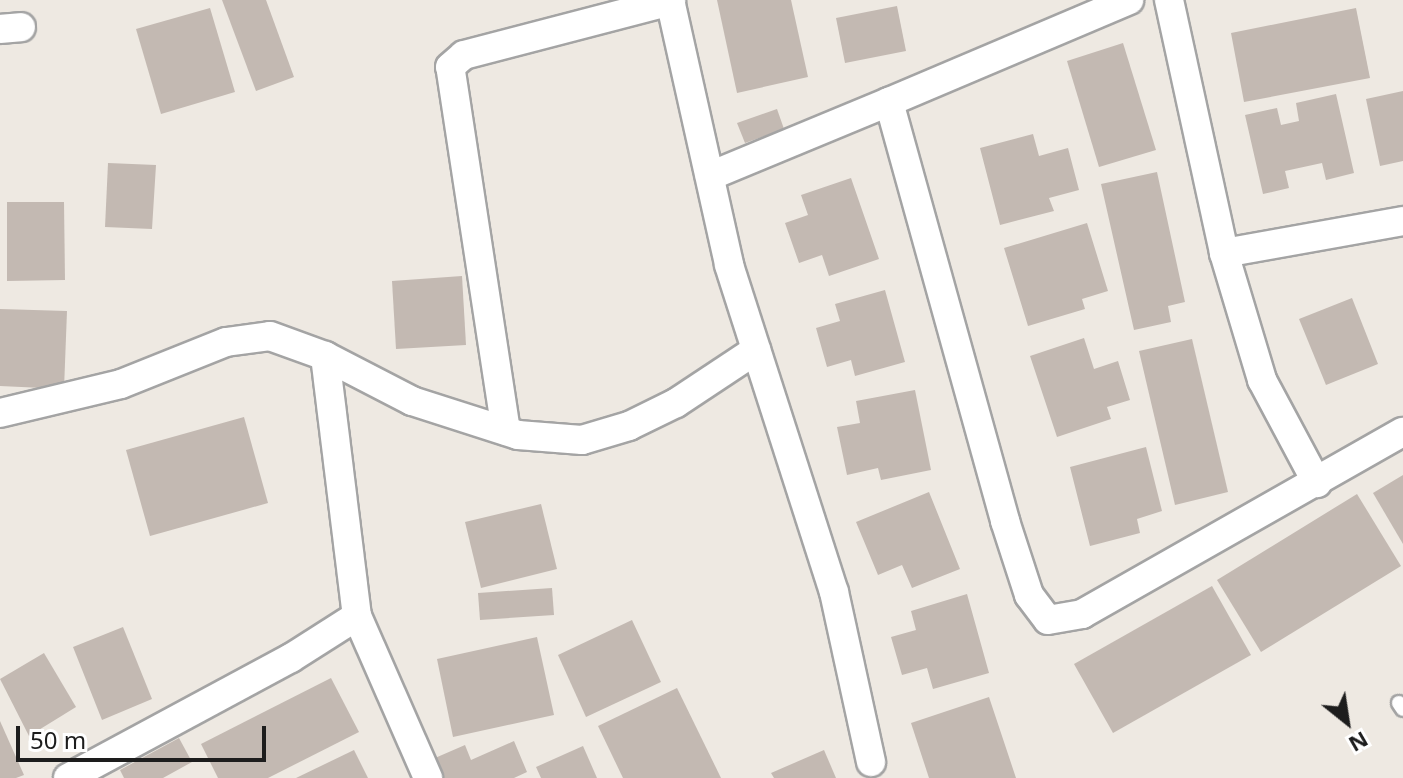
<!DOCTYPE html>
<html>
<head>
<meta charset="utf-8">
<style>
	body { margin:0 }
	#map { position:relative; width:1403px; height:778px; overflow:hidden; background:#eee9e2; font-family:"Noto Sans",sans-serif }
	div>[style] { position:absolute }
	[style*='--x'] { left:calc(var(--x)*1px); top:calc(var(--y)*1px); width:calc(var(--w)*1px); rotate:calc(var(--a)*1deg) }
	.building>* { inset:0; background:#c3b9b2 }
	.roads { filter:drop-shadow(2px 0 #a4a4a4) drop-shadow(-2px 0 #a4a4a4) drop-shadow(0 2px #a4a4a4) drop-shadow(0 -2px #a4a4a4) }
	.service>* { height:14px; margin:-7px; padding:0 7px; transform-origin:7px; border-radius:7px; background:#fff }
	.minor>* { height:28px; margin:-14px; padding:0 14px; transform-origin:14px; border-radius:14px; background:#fff }
	span { translate:-50% -50%; white-space:nowrap; text-align:center; line-height:1.15; -webkit-text-stroke:7px #fff; paint-order:stroke }
	.north { position:absolute; left:1307px; top:682px; width:80px; height:80px; -webkit-text-stroke:6px #fff; paint-order:stroke; rotate:150deg; font-size:22px; font-weight:700; line-height:32px; text-align:center; color:#1d1d1d }
	.north::after { content:''; display:block; margin:auto; width:28px; height:36px; background:#1d1d1d; clip-path:polygon(50% 0,100% 100%,50% 72%,0 100%) }
	.scale { position:absolute; left:16px; top:726px; width:250px; height:36px; box-sizing:border-box; border:4px solid #1d1d1d; border-top:0; padding-left:10px; font-size:24px; line-height:28px; white-space:nowrap; color:#1d1d1d; -webkit-text-stroke:6px #fff; paint-order:stroke }
</style>
</head>
<body>
<div id="map">
	<div class="building">
		<div style="clip-path:polygon(222px 0,266px 0,294px 77px,256px 91px)"></div>
		<div style="clip-path:polygon(717px 0,791px 0,808px 77px,737px 93px)"></div>
		<div style="clip-path:polygon(897px 6px,906px 51px,845px 63px,836px 18px)"></div>
		<div style="clip-path:polygon(210px 8px,235px 92px,161px 114px,136px 29px)"></div>
		<div style="clip-path:polygon(1356px 8px,1370px 78px,1244px 102px,1231px 33px)"></div>
		<div style="clip-path:polygon(1123px 43px,1156px 150px,1099px 167px,1067px 61px)"></div>
		<div style="clip-path:polygon(1403px 91px,1403px 161px,1380px 166px,1366px 99px)"></div>
		<div style="clip-path:polygon(1336px 94px,1354px 173px,1326px 180px,1322px 163px,1285px 171px,1289px 188px,1263px 194px,1245px 115px,1277px 108px,1281px 125px,1299px 121px,1296px 103px)"></div>
		<div style="clip-path:polygon(777px 109px,784px 129px,745px 143px,737px 123px)"></div>
		<div style="clip-path:polygon(1033px 134px,1039px 156px,1068px 148px,1079px 190px,1049px 198px,1054px 211px,1000px 225px,980px 148px)"></div>
		<div style="clip-path:polygon(108px 163px,156px 165px,152px 229px,105px 227px)"></div>
		<div style="clip-path:polygon(1157px 172px,1185px 302px,1168px 306px,1171px 322px,1134px 330px,1101px 184px)"></div>
		<div style="clip-path:polygon(851px 178px,879px 259px,829px 276px,822px 255px,799px 263px,785px 223px,808px 215px,801px 195px)"></div>
		<div style="clip-path:polygon(7px 202px,64px 202px,65px 280px,7px 281px)"></div>
		<div style="clip-path:polygon(1087px 223px,1108px 291px,1082px 299px,1085px 309px,1028px 326px,1004px 248px)"></div>
		<div style="clip-path:polygon(462px 276px,466px 345px,396px 349px,392px 281px)"></div>
		<div style="clip-path:polygon(885px 290px,905px 362px,855px 376px,851px 360px,827px 367px,816px 328px,840px 321px,835px 304px)"></div>
		<div style="clip-path:polygon(1352px 298px,1378px 364px,1326px 385px,1299px 319px)"></div>
		<div style="clip-path:polygon(0 309px,67px 311px,64px 389px,0 386px)"></div>
		<div style="clip-path:polygon(1084px 338px,1094px 369px,1118px 361px,1130px 400px,1107px 407px,1111px 419px,1057px 437px,1030px 356px)"></div>
		<div style="clip-path:polygon(1192px 339px,1228px 492px,1175px 505px,1139px 351px)"></div>
		<div style="clip-path:polygon(915px 390px,931px 470px,881px 480px,878px 468px,847px 475px,837px 427px,860px 423px,856px 401px)"></div>
		<div style="clip-path:polygon(244px 417px,268px 503px,150px 536px,126px 450px)"></div>
		<div style="clip-path:polygon(1146px 447px,1162px 511px,1137px 519px,1140px 533px,1090px 546px,1070px 467px)"></div>
		<div style="clip-path:polygon(1403px 475px,1403px 544px,1373px 493px)"></div>
		<div style="clip-path:polygon(929px 492px,960px 569px,912px 588px,902px 565px,878px 575px,856px 522px)"></div>
		<div style="clip-path:polygon(1357px 494px,1401px 566px,1261px 652px,1217px 580px)"></div>
		<div style="clip-path:polygon(541px 504px,557px 569px,481px 588px,465px 522px)"></div>
		<div style="clip-path:polygon(1212px 586px,1251px 655px,1113px 733px,1074px 664px)"></div>
		<div style="clip-path:polygon(552px 588px,554px 615px,480px 620px,478px 593px)"></div>
		<div style="clip-path:polygon(967px 594px,989px 673px,933px 689px,927px 668px,902px 675px,891px 637px,916px 630px,911px 611px)"></div>
		<div style="clip-path:polygon(632px 620px,661px 682px,586px 717px,558px 655px)"></div>
		<div style="clip-path:polygon(123px 627px,152px 699px,102px 720px,73px 647px)"></div>
		<div style="clip-path:polygon(537px 637px,554px 715px,453px 737px,437px 659px)"></div>
		<div style="clip-path:polygon(44px 653px,76px 707px,29px 736px,0 679px)"></div>
		<div style="clip-path:polygon(331px 678px,359px 732px,268px 778px,218px 778px,201px 744px)"></div>
		<div style="clip-path:polygon(677px 688px,721px 778px,623px 778px,598px 726px)"></div>
		<div style="clip-path:polygon(989px 697px,1016px 778px,929px 778px,911px 723px)"></div>
		<div style="clip-path:polygon(0 721px,24px 775px,16px 778px,0 778px)"></div>
		<div style="clip-path:polygon(179px 738px,192px 762px,163px 778px,124px 778px,120px 770px)"></div>
		<div style="clip-path:polygon(514px 741px,527px 772px,514px 778px,444px 778px,435px 758px,465px 745px,471px 760px)"></div>
		<div style="clip-path:polygon(583px 746px,597px 778px,541px 778px,536px 767px)"></div>
		<div style="clip-path:polygon(354px 750px,368px 778px,296px 778px)"></div>
		<div style="clip-path:polygon(824px 750px,836px 778px,774px 778px,771px 773px)"></div>
	</div>
	<div class="roads">
		<div class="service">
			<div style="--x:1399;--y:703;--w:7;--a:56"></div>
		</div>
		<div class="minor">
			<div style="--x:670;--y:0;--w:271;--a:77.4"></div>
			<div style="--x:729;--y:265;--w:343;--a:72.2"></div>
			<div style="--x:834;--y:592;--w:174;--a:77.7"></div>
			<div style="--x:1169;--y:0;--w:259;--a:77.7"></div>
			<div style="--x:1224;--y:253;--w:133;--a:73.3"></div>
			<div style="--x:1262;--y:380;--w:117;--a:61.9"></div>
			<div style="--x:0;--y:29;--w:21;--a:-5"></div>
			<div style="--x:889;--y:102;--w:261;--a:-23"></div>
			<div style="--x:710;--y:176;--w:194;--a:-22.5"></div>
			<div style="--x:889;--y:102;--w:435;--a:74.5"></div>
			<div style="--x:1005;--y:521;--w:78;--a:72"></div>
			<div style="--x:1029;--y:595;--w:31;--a:53"></div>
			<div style="--x:1048;--y:620;--w:35;--a:-10"></div>
			<div style="--x:1082;--y:614;--w:369;--a:-29.6"></div>
			<div style="--x:1224;--y:253;--w:182;--a:-10.1"></div>
			<div style="--x:325;--y:356;--w:262;--a:83"></div>
			<div style="--x:357;--y:616;--w:177;--a:66.3"></div>
			<div style="--x:0;--y:413;--w:124;--a:-13.5"></div>
			<div style="--x:121;--y:384;--w:113;--a:-21.8"></div>
			<div style="--x:226;--y:342;--w:44;--a:-7.8"></div>
			<div style="--x:270;--y:336;--w:59;--a:20"></div>
			<div style="--x:325;--y:356;--w:98;--a:27.3"></div>
			<div style="--x:412;--y:401;--w:111;--a:17.8"></div>
			<div style="--x:518;--y:435;--w:64;--a:4.5"></div>
			<div style="--x:582;--y:440;--w:49;--a:-16.6"></div>
			<div style="--x:629;--y:426;--w:52;--a:-26.1"></div>
			<div style="--x:676;--y:403;--w:96;--a:-33.5"></div>
			<div style="--x:506;--y:431;--w:368;--a:-98.7"></div>
			<div style="--x:450;--y:67;--w:18;--a:-41"></div>
			<div style="--x:464;--y:55;--w:214;--a:-14.6"></div>
			<div style="--x:68;--y:778;--w:253;--a:-28.3"></div>
			<div style="--x:291;--y:658;--w:78;--a:-32.5"></div>
		</div>
	</div>
	<div class="north">N</div>
	<div class="scale">50 m</div>
</div>
</body>
</html>
